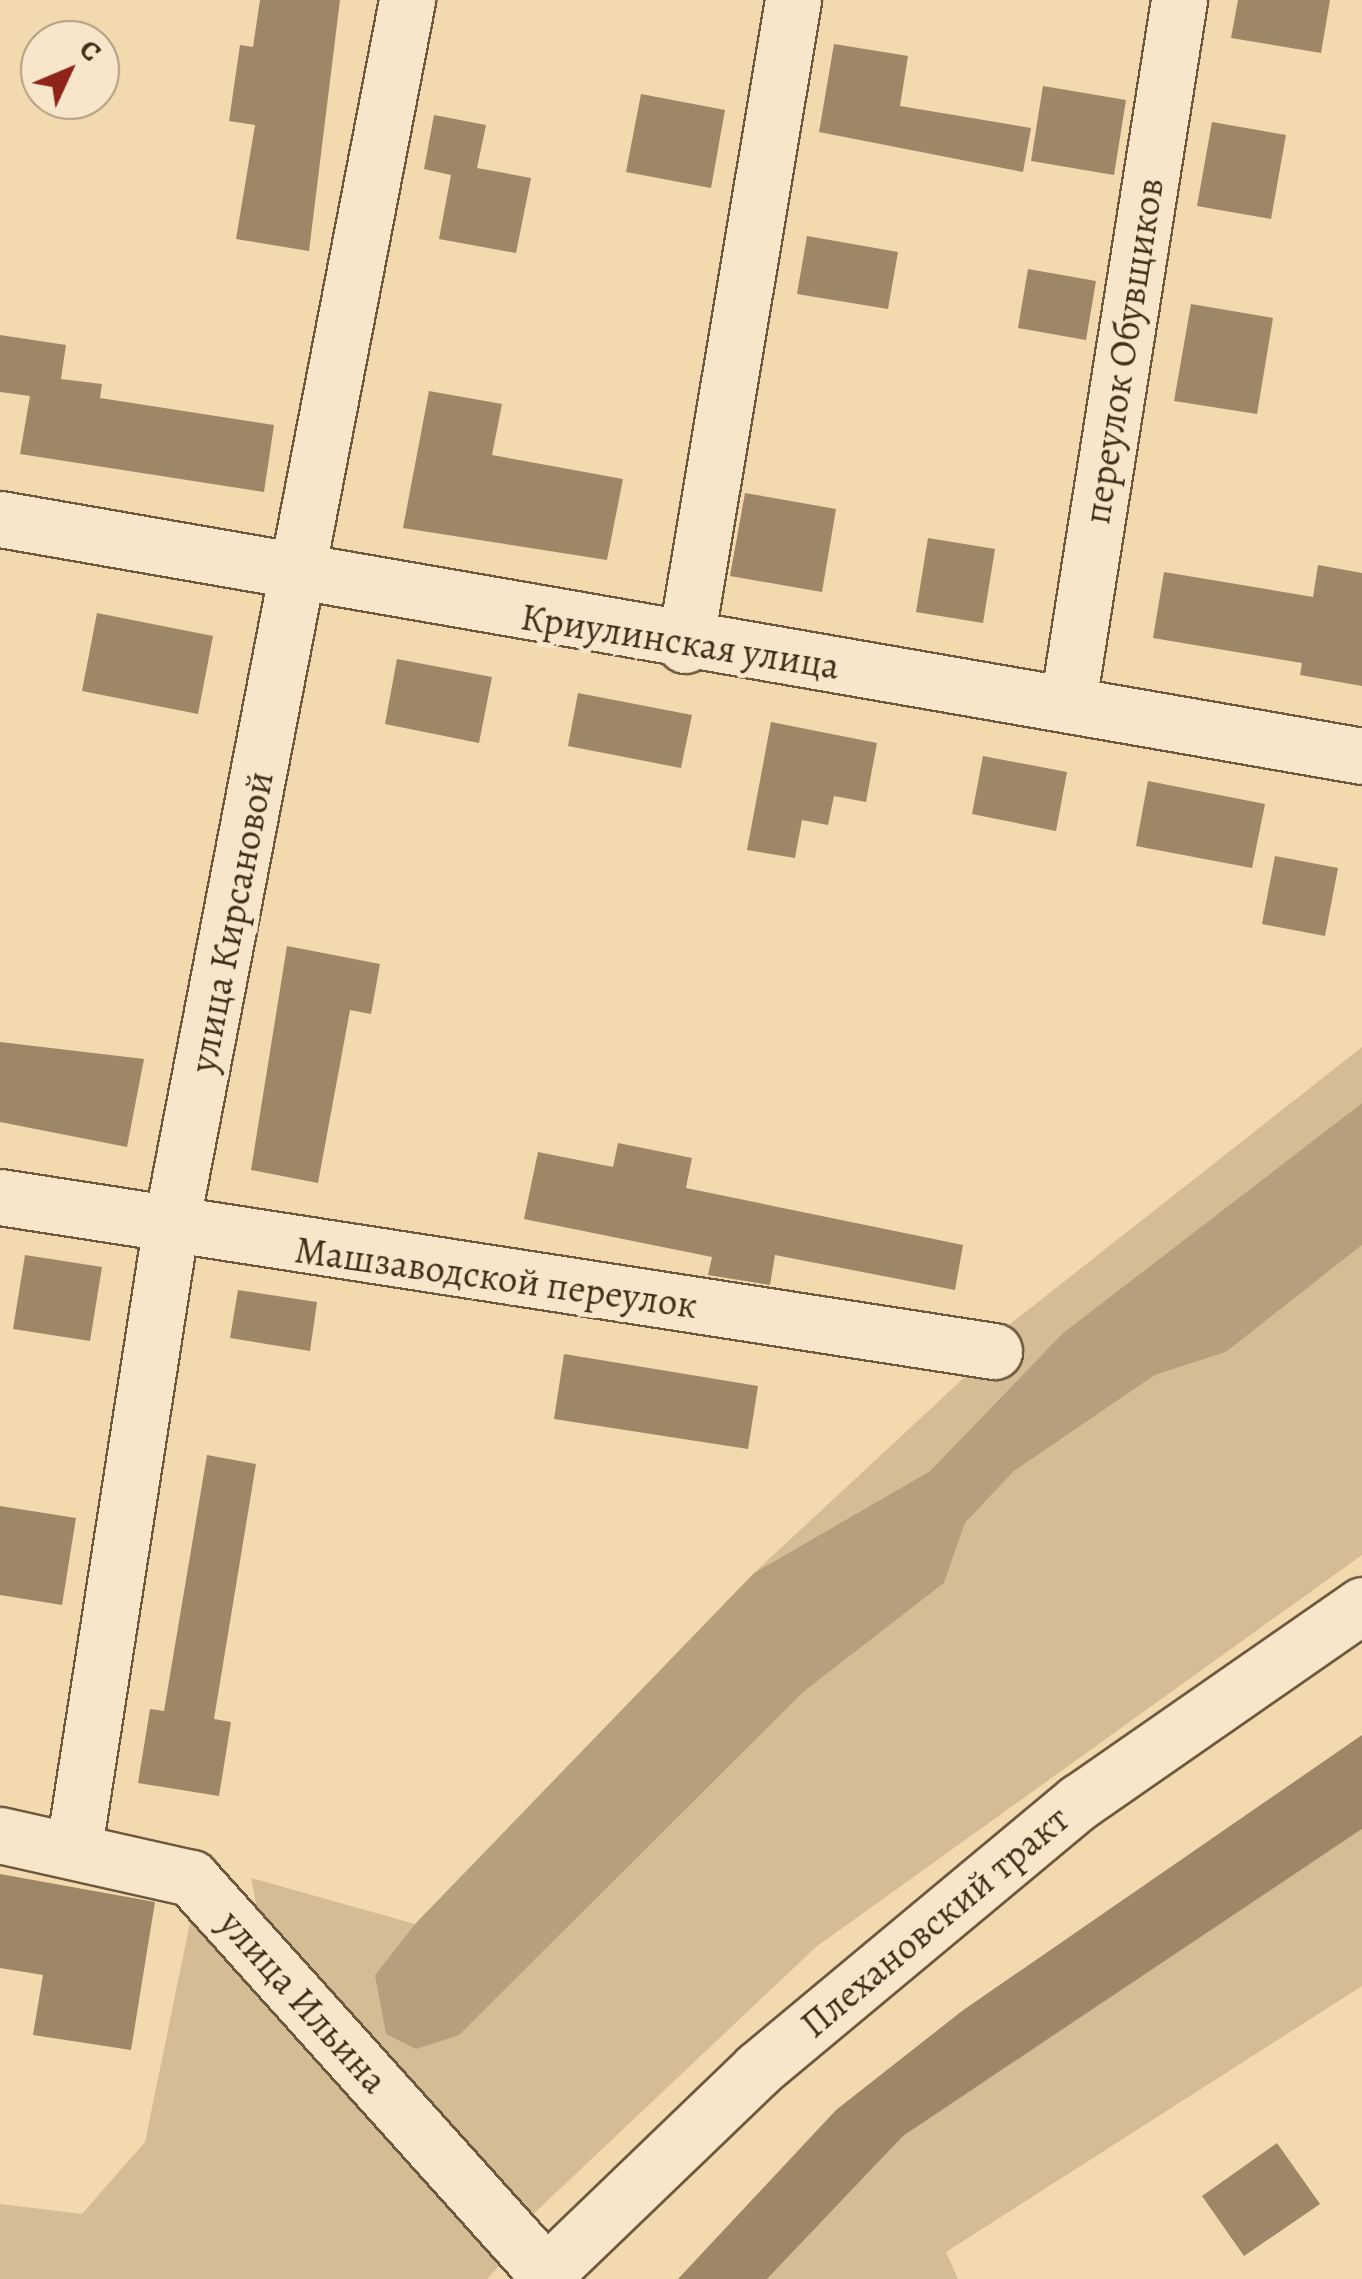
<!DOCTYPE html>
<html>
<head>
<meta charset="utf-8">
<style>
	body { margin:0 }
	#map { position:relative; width:1362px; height:2279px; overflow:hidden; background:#f2d9ae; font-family:Alegreya,serif }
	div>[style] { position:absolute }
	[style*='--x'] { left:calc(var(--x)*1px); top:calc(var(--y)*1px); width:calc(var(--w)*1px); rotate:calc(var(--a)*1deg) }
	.green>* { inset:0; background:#d4bc95 }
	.water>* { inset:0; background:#b69f7c }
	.building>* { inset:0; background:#9e8767 }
	.roads { filter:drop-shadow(2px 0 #6e593f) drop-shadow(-2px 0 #6e593f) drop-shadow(0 2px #6e593f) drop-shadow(0 -2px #6e593f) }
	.minor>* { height:55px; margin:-27.5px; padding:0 27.5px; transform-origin:27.5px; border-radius:27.5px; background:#f7e6ca }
	.tertiary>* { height:55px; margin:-27.5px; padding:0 27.5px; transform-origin:27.5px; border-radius:27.5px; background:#f7e6ca }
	span { translate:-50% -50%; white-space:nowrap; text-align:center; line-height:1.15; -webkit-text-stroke:10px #f7e6ca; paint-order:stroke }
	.street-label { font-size:38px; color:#422e1a }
	.north { position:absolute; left:20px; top:20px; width:100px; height:100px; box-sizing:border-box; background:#f7e6ca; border:2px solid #af9c84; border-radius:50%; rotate:46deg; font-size:28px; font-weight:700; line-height:40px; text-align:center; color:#422e1a }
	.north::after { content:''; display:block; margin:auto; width:35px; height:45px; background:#8f2418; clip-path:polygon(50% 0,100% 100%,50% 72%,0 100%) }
</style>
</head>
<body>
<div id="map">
	<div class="green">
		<div style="clip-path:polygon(1362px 1047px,1362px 1103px,1063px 1333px,930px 1471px,754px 1573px,980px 1363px,1000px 1332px)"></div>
		<div style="clip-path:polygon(1362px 1245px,1362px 1555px,816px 1947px,527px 2220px,262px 1934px,251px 1878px,415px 1924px,375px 1975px,802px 1693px,944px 1583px,965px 1523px,1014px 1471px,1155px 1375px,1226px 1352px)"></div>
		<div style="clip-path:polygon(1362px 1829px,1362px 1986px,946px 2252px,958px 2279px,767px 2279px,903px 2136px)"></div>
		<div style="clip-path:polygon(194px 1903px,508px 2256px,487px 2279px,0 2279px,0 2204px,82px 2214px,145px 2142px)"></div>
	</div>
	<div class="water">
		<div style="clip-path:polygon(1362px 1103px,1362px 1245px,1226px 1352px,1155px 1375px,1014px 1471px,965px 1523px,944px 1583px,802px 1693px,459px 2035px,416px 2049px,386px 2034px,375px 1975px,415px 1924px,754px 1573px,930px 1471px,1063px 1333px)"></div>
	</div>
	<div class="building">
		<div style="clip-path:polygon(260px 0,340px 0,309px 251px,236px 239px,255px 125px,229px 121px,240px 45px,253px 47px)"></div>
		<div style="clip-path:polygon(1238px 0,1330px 0,1321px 53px,1231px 38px)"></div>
		<div style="clip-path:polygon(834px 44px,908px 56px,900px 106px,1031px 128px,1023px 172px,819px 132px)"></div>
		<div style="clip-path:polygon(1043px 86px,1126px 100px,1114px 175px,1031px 161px)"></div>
		<div style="clip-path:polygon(641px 94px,725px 110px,711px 188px,626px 172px)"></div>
		<div style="clip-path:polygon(434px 115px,486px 125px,477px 168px,531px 178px,516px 253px,439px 239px,451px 175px,424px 169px)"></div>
		<div style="clip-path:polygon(1212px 122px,1286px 135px,1271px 219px,1197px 206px)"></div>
		<div style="clip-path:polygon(807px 236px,898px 252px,888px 309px,797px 294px)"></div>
		<div style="clip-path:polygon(1028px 269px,1096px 281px,1086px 340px,1018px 328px)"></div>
		<div style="clip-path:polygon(1191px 304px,1273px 318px,1257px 414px,1174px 401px)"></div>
		<div style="clip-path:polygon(0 335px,66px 345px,61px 379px,102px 384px,100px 398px,274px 425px,264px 492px,20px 454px,30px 396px,0 392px)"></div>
		<div style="clip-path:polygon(429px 391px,502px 404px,492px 455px,623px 479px,607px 560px,403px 528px)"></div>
		<div style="clip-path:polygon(745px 493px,836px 509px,822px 592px,730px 576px)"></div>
		<div style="clip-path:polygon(928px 538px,995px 549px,983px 623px,916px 612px)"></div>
		<div style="clip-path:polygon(1318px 565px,1362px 573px,1362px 686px,1300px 675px,1302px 663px,1153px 638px,1164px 572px,1313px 597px)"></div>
		<div style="clip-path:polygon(97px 613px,213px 636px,198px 714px,82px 691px)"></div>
		<div style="clip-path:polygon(397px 659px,492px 677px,479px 743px,385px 724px)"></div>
		<div style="clip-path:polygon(578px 693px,692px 715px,681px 768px,568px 746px)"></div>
		<div style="clip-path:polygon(771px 722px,877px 743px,866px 802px,834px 796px,828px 825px,802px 820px,795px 858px,747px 850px)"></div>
		<div style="clip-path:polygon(983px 756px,1067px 772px,1056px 831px,972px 814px)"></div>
		<div style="clip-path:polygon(1148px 781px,1265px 804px,1252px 868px,1136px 846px)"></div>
		<div style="clip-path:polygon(1275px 856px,1338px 868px,1325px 936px,1262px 924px)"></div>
		<div style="clip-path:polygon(287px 946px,380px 964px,371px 1014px,350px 1010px,318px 1183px,251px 1170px)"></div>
		<div style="clip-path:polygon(0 1042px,144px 1059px,127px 1147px,0 1122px)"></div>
		<div style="clip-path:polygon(618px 1143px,692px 1158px,686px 1188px,963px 1245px,955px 1290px,775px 1255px,770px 1285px,708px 1275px,712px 1257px,524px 1219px,538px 1152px,613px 1167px)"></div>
		<div style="clip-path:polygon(25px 1255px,102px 1267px,90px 1341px,13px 1329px)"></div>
		<div style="clip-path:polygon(238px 1290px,317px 1302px,310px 1351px,230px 1338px)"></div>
		<div style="clip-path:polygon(564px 1354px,758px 1386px,748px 1449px,554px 1419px)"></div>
		<div style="clip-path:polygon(207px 1455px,256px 1464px,214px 1719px,231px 1722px,219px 1796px,138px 1783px,150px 1709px,164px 1711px)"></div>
		<div style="clip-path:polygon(0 1506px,76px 1518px,62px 1605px,0 1595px)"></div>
		<div style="clip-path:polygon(1362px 1735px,1362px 1829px,903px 2136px,767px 2279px,678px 2279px,836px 2110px,962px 2011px)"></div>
		<div style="clip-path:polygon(0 1874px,155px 1902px,131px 2050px,33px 2035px,43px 1975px,0 1968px)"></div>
		<div style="clip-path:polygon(1277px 2143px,1320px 2204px,1244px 2256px,1202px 2196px)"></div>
	</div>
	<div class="roads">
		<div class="minor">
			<div style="--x:0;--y:519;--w:1382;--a:9.87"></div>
			<div style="--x:685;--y:645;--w:654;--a:-80.49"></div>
			<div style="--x:1068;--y:702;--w:711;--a:-81.01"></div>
			<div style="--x:0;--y:1197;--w:1006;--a:8.81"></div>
			<div style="--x:0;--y:1835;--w:196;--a:12.7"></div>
			<div style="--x:191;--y:1878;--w:530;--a:48.06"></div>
			<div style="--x:74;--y:1847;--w:624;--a:-81.16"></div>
			<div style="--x:170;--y:1230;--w:1253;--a:-79.09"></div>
		</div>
		<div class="tertiary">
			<div style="--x:540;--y:2279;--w:303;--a:-43.9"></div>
			<div style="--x:758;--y:2069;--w:418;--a:-39.8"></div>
			<div style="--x:1079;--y:1802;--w:345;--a:-34.8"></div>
		</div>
	</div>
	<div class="street-label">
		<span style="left:1124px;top:351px;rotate:-81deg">переулок Обувщиков</span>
		<span style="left:680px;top:642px;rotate:9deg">Криулинская улица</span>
		<span style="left:232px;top:922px;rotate:-79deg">улица Кирсановой</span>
		<span style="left:496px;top:1278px;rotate:8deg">Машзаводской переулок</span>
		<span style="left:935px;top:1922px;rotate:-40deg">Плехановский тракт</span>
		<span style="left:303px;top:2002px;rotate:48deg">улица Ильина</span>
	</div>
	<div class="north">С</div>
</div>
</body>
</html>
